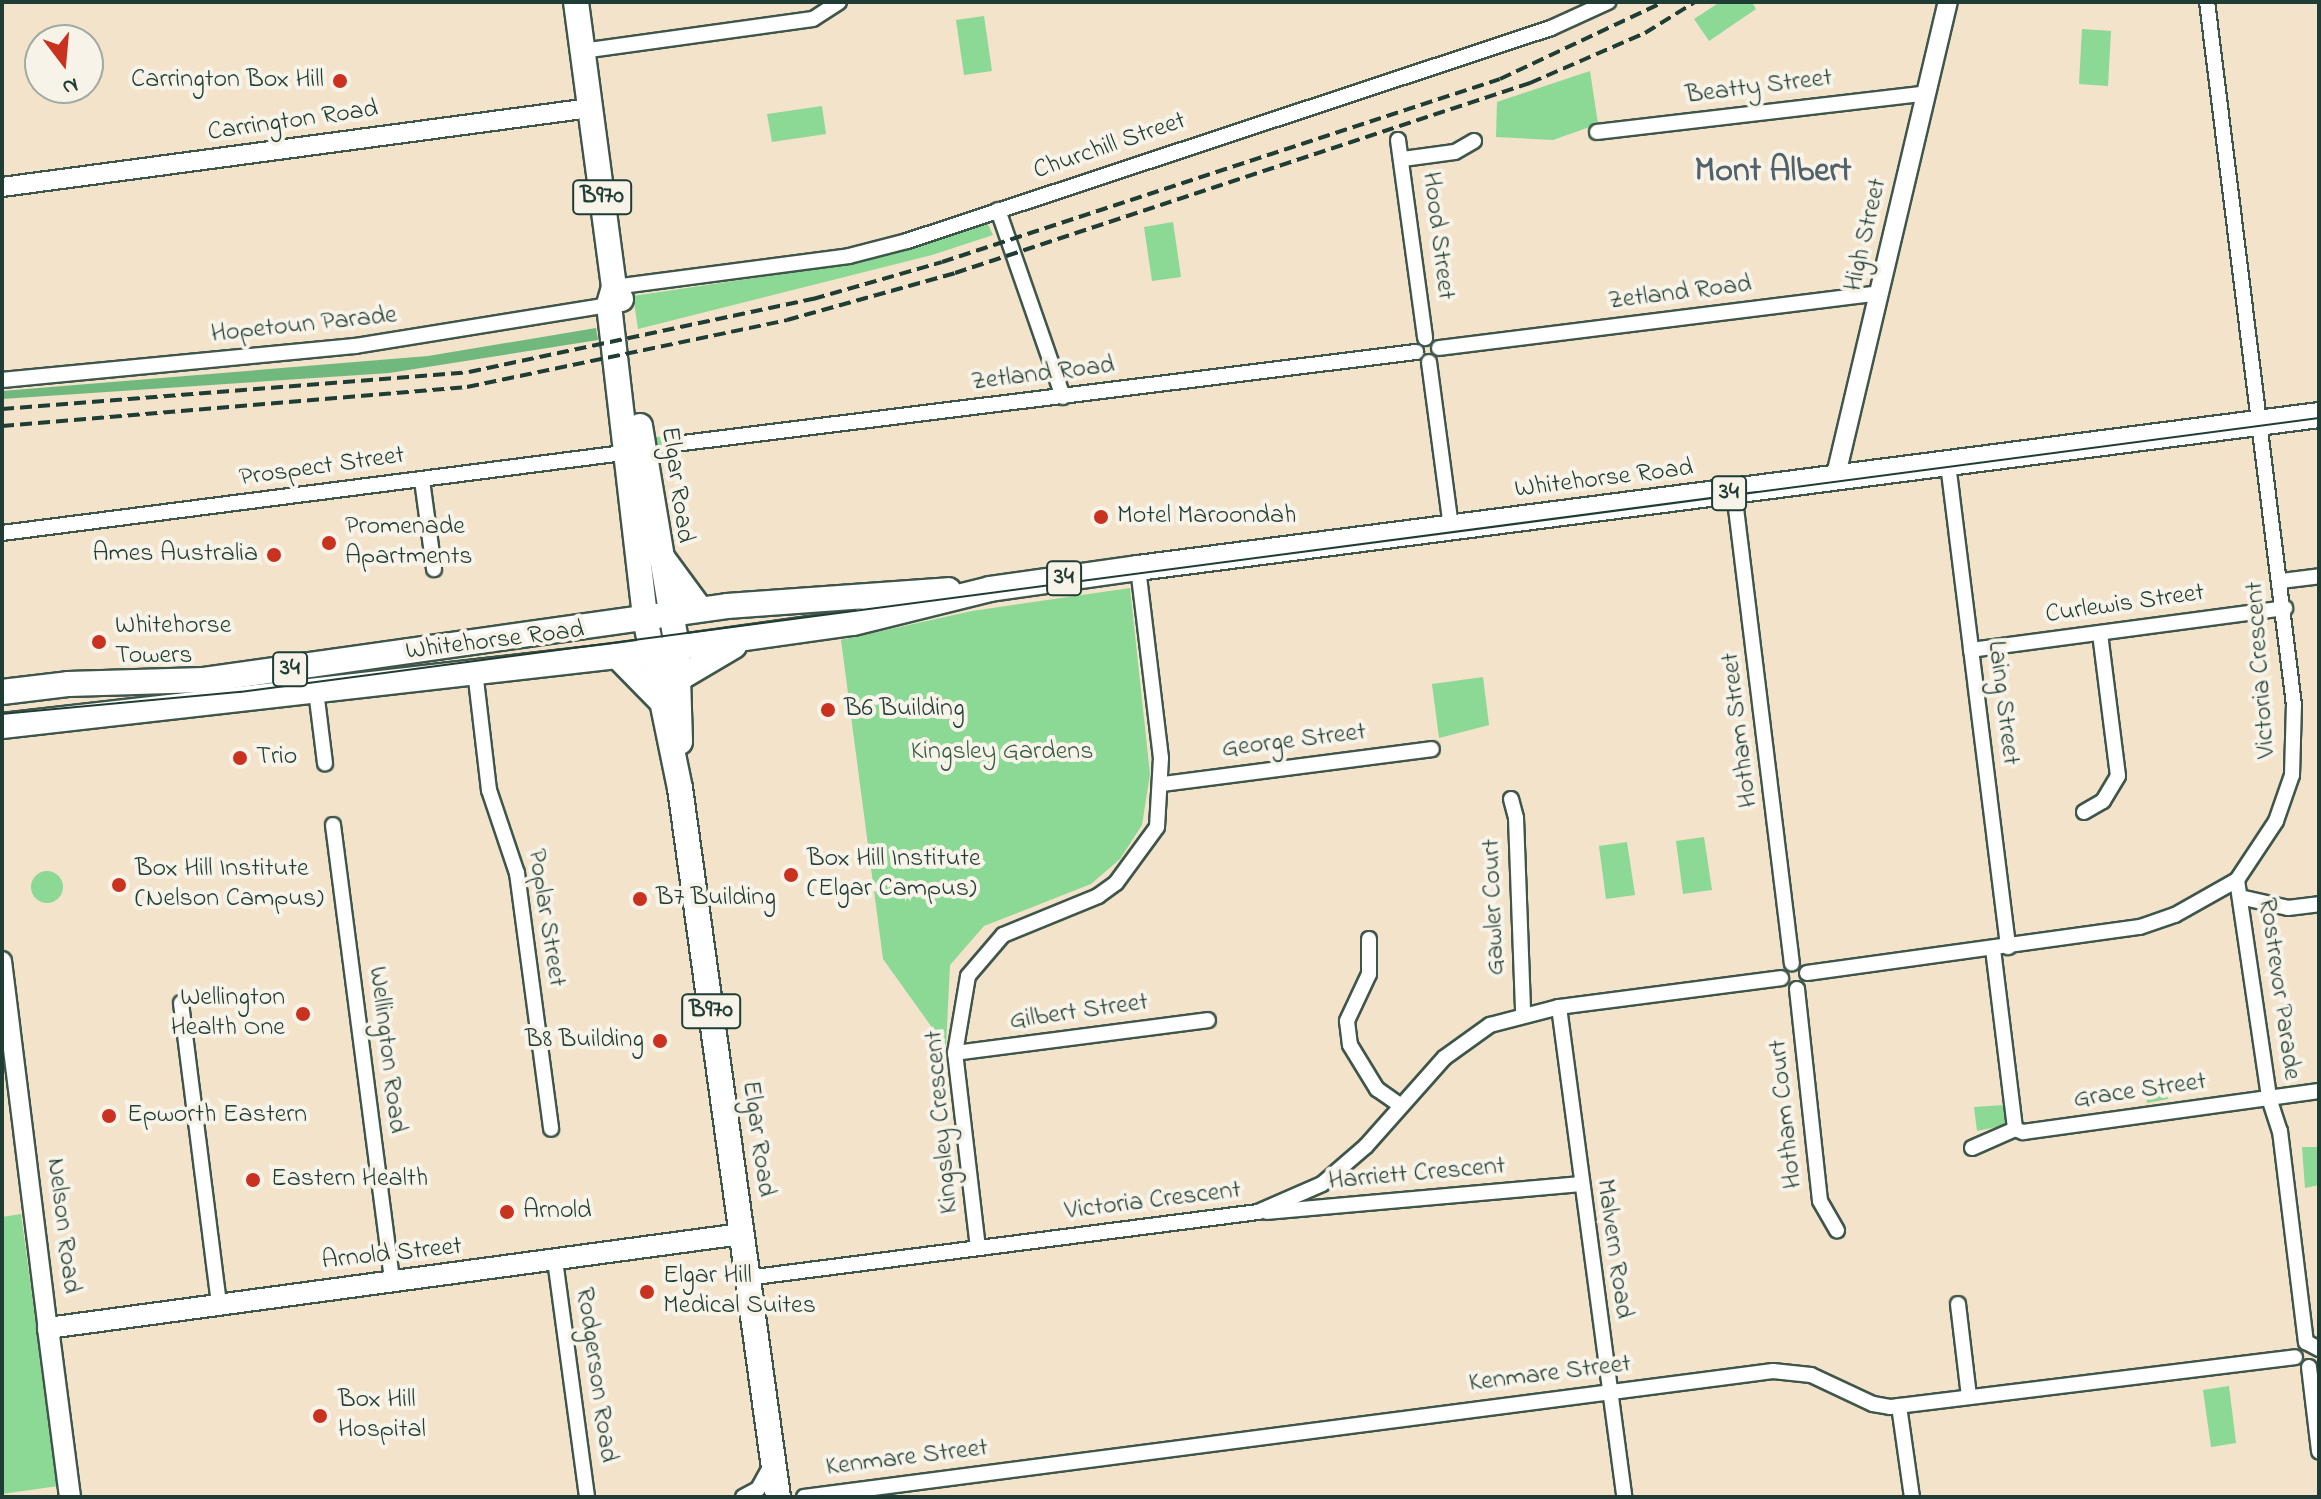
<!DOCTYPE html>
<html>
<head>
<meta charset="utf-8">
<style>
	body { margin:0 }
	#map { position:relative; width:2321px; height:1499px; overflow:hidden; background:#f2e3ca; font-family:"Indie Flower",sans-serif }
	div>[style] { position:absolute }
	[style*='--x'] { left:calc(var(--x)*1px); top:calc(var(--y)*1px); width:calc(var(--w)*1px); rotate:calc(var(--a)*1deg) }
	.green>* { inset:0; background:#8cd895 }
	.round { border-radius:50% }
	.forest>* { inset:0; background:#71b87e }
	.roads { filter:drop-shadow(2px 0 #3f564a) drop-shadow(-2px 0 #3f564a) drop-shadow(0 2px #3f564a) drop-shadow(0 -2px #3f564a) }
	.minor>* { height:14px; margin:-7px; padding:0 7px; transform-origin:7px; border-radius:7px; background:#fff }
	.tertiary>* { height:18px; margin:-9px; padding:0 9px; transform-origin:9px; border-radius:9px; background:#fff }
	.secondary>* { height:20px; margin:-10px; padding:0 10px; transform-origin:10px; border-radius:10px; background:#fff }
	.primary>* { height:24px; margin:-12px; padding:0 12px; transform-origin:12px; border-radius:12px; background:#fff }
	.tram>* { height:2px; margin:-1px; padding:0 1px; transform-origin:1px; border-radius:1px; background:#1f3d34 }
	.rail>* { height:4px; margin-top:-2px; transform-origin:0; background:repeating-linear-gradient(90deg,#1f3d34 0 12px,transparent 0 18px) }
	.dots>* { width:22px; height:22px; translate:-50% -50%; box-sizing:border-box; border:4px solid #f7f3e8; border-radius:50% }
	span { translate:-50% -50%; white-space:nowrap; text-align:center; line-height:1.15; -webkit-text-stroke:8px #f7f3e8; paint-order:stroke }
	.shield-label span { padding:2px 6px; background:#f7f3e8; border:2px solid; border-radius:6px; -webkit-text-stroke-width:0 }
	.shield-label { font-size:24px; color:#1f3d34; font-weight:700 }
	.poi-label { font-size:26px; color:#1f3d34 }
	.right { translate:-100% -50%; text-align:right }
	.left { translate:0 -50%; text-align:left }
	.street-label { font-size:26px; color:#1f3d34 }
	.park-label { font-size:26px; color:#355c47 }
	.district-label { font-size:34px; color:#51616a; font-weight:700 }
	.frame { position:absolute; inset:0; border:4px solid #1f3d34; pointer-events:none }
	.north { position:absolute; left:24px; top:24px; width:80px; height:80px; box-sizing:border-box; background:#f7f3e8; border:2px solid #a1aaa0; border-radius:50%; rotate:164deg; font-size:22px; font-weight:700; line-height:32px; text-align:center; color:#1f3d34 }
	.north::after { content:''; display:block; margin:auto; width:28px; height:36px; background:#c8321e; clip-path:polygon(50% 0,100% 100%,50% 72%,0 100%) }
</style>
</head>
<body>
<div id="map">
	<div class="green">
		<div style="clip-path:polygon(1720px 2px,1752px 2px,1756px 9px,1709px 41px,1694px 19px)"></div>
		<div style="clip-path:polygon(984px 16px,992px 71px,964px 75px,956px 20px)"></div>
		<div style="clip-path:polygon(2082px 29px,2111px 31px,2108px 86px,2079px 84px)"></div>
		<div style="clip-path:polygon(1590px 71px,1598px 124px,1553px 140px,1496px 137px,1497px 102px)"></div>
		<div style="clip-path:polygon(822px 106px,826px 134px,772px 142px,767px 114px)"></div>
		<div style="clip-path:polygon(986px 220px,993px 235px,932px 255px,638px 329px,633px 296px,841px 265px)"></div>
		<div style="clip-path:polygon(1173px 222px,1181px 277px,1152px 281px,1144px 227px)"></div>
		<div style="clip-path:polygon(672px 435px,675px 452px,653px 455px,650px 438px)"></div>
		<div style="clip-path:polygon(1130px 588px,1150px 774px,1142px 825px,1120px 859px,1091px 884px,984px 926px,950px 965px,946px 1047px,883px 959px,841px 640px,972px 611px)"></div>
		<div style="clip-path:polygon(1483px 677px,1489px 725px,1439px 738px,1432px 684px)"></div>
		<div style="clip-path:polygon(1704px 837px,1712px 890px,1683px 894px,1676px 841px)"></div>
		<div style="clip-path:polygon(1627px 842px,1635px 895px,1606px 899px,1599px 846px)"></div>
		<div class="round" style="left:31px;top:871px;width:32px;height:32px"></div>
		<div style="clip-path:polygon(2165px 1077px,2168px 1099px,2147px 1103px,2146px 1081px)"></div>
		<div style="clip-path:polygon(2004px 1105px,2007px 1125px,1977px 1131px,1974px 1107px)"></div>
		<div style="clip-path:polygon(2302px 1147px,2319px 1147px,2319px 1185px,2305px 1188px)"></div>
		<div style="clip-path:polygon(21px 1214px,55px 1464px,62px 1476px,58px 1486px,2px 1494px,2px 1217px)"></div>
		<div style="clip-path:polygon(2229px 1386px,2236px 1443px,2211px 1447px,2203px 1390px)"></div>
	</div>
	<div class="forest">
		<div style="clip-path:polygon(596px 328px,598px 340px,389px 373px,2px 399px,2px 391px,428px 356px)"></div>
	</div>
	<div class="roads">
		<div class="minor">
			<div style="--x:582;--y:51;--w:233;--a:-7.9"></div>
			<div style="--x:813;--y:19;--w:31;--a:-33"></div>
			<div style="--x:1597;--y:132;--w:332;--a:-6.7"></div>
			<div style="--x:1398;--y:140;--w:200;--a:82.2"></div>
			<div style="--x:1403;--y:159;--w:52;--a:-7.7"></div>
			<div style="--x:1455;--y:152;--w:22;--a:-30"></div>
			<div style="--x:998;--y:210;--w:198;--a:70.8"></div>
			<div style="--x:614;--y:287;--w:237;--a:-7.5"></div>
			<div style="--x:849;--y:256;--w:60;--a:-14.5"></div>
			<div style="--x:907;--y:241;--w:678;--a:-18.3"></div>
			<div style="--x:1551;--y:28;--w:63;--a:-24.5"></div>
			<div style="--x:1439;--y:348;--w:444;--a:-7.1"></div>
			<div style="--x:1429;--y:362;--w:166;--a:82.4"></div>
			<div style="--x:2;--y:380;--w:355;--a:-5.5"></div>
			<div style="--x:355;--y:346;--w:257;--a:-9.2"></div>
			<div style="--x:675;--y:444;--w:747;--a:-7.08"></div>
			<div style="--x:1948;--y:464;--w:487;--a:82.9"></div>
			<div style="--x:422;--y:480;--w:90;--a:82.3"></div>
			<div style="--x:1734;--y:492;--w:475;--a:83"></div>
			<div style="--x:2;--y:533;--w:634;--a:-7.34"></div>
			<div style="--x:2281;--y:581;--w:38;--a:-7"></div>
			<div style="--x:1971;--y:650;--w:317;--a:-7.6"></div>
			<div style="--x:475;--y:671;--w:120;--a:83.3"></div>
			<div style="--x:489;--y:790;--w:88;--a:71.4"></div>
			<div style="--x:517;--y:873;--w:258;--a:82.4"></div>
			<div style="--x:316;--y:691;--w:73;--a:82.9"></div>
			<div style="--x:1163;--y:784;--w:271;--a:-7.4"></div>
			<div style="--x:1511;--y:799;--w:20;--a:75"></div>
			<div style="--x:1516;--y:818;--w:195;--a:87.9"></div>
			<div style="--x:2084;--y:812;--w:22;--a:-30"></div>
			<div style="--x:2103;--y:801;--w:29;--a:-59"></div>
			<div style="--x:2118;--y:776;--w:144;--a:-97.2"></div>
			<div style="--x:333;--y:825;--w:459;--a:82.6"></div>
			<div style="--x:2237;--y:880;--w:220;--a:81.6"></div>
			<div style="--x:2269;--y:1098;--w:35;--a:72"></div>
			<div style="--x:2280;--y:1131;--w:213;--a:83"></div>
			<div style="--x:2240;--y:897;--w:49;--a:12.9"></div>
			<div style="--x:2288;--y:908;--w:31;--a:-7"></div>
			<div style="--x:1369;--y:939;--w:35;--a:90"></div>
			<div style="--x:1369;--y:974;--w:52;--a:115.1"></div>
			<div style="--x:1347;--y:1021;--w:24;--a:83"></div>
			<div style="--x:1350;--y:1045;--w:52;--a:58.5"></div>
			<div style="--x:1377;--y:1089;--w:29;--a:35"></div>
			<div style="--x:1993;--y:949;--w:181;--a:83"></div>
			<div style="--x:1807;--y:973;--w:336;--a:-7.9"></div>
			<div style="--x:2140;--y:927;--w:37;--a:-19"></div>
			<div style="--x:2175;--y:915;--w:71;--a:-29.4"></div>
			<div style="--x:2237;--y:880;--w:71;--a:-56.5"></div>
			<div style="--x:2276;--y:821;--w:49;--a:-70.8"></div>
			<div style="--x:2292;--y:775;--w:70;--a:-88.4"></div>
			<div style="--x:2294;--y:705;--w:708;--a:-97.05"></div>
			<div style="--x:1797;--y:989;--w:213;--a:83.8"></div>
			<div style="--x:1820;--y:1201;--w:34;--a:60"></div>
			<div style="--x:181;--y:1003;--w:303;--a:82.8"></div>
			<div style="--x:1559;--y:1007;--w:494;--a:82.4"></div>
			<div style="--x:955;--y:1053;--w:255;--a:-7.4"></div>
			<div style="--x:1972;--y:1148;--w:47;--a:-23.8"></div>
			<div style="--x:2015;--y:1129;--w:9;--a:21"></div>
			<div style="--x:2023;--y:1132;--w:299;--a:-7.9"></div>
			<div style="--x:1267;--y:1212;--w:314;--a:-5.1"></div>
			<div style="--x:978;--y:1248;--w:196;--a:-96.7"></div>
			<div style="--x:955;--y:1053;--w:78;--a:-80.4"></div>
			<div style="--x:968;--y:976;--w:54;--a:-49.5"></div>
			<div style="--x:1003;--y:935;--w:103;--a:-22.3"></div>
			<div style="--x:1098;--y:896;--w:22;--a:-36"></div>
			<div style="--x:1116;--y:883;--w:69;--a:-53.8"></div>
			<div style="--x:1157;--y:827;--w:69;--a:-86.7"></div>
			<div style="--x:1161;--y:758;--w:191;--a:-96.9"></div>
			<div style="--x:555;--y:1260;--w:239;--a:82.3"></div>
			<div style="--x:747;--y:1278;--w:515;--a:-7.36"></div>
			<div style="--x:1258;--y:1212;--w:70;--a:-23.6"></div>
			<div style="--x:1322;--y:1184;--w:58;--a:-40.8"></div>
			<div style="--x:1366;--y:1146;--w:118;--a:-48.4"></div>
			<div style="--x:1444;--y:1058;--w:57;--a:-35.7"></div>
			<div style="--x:1490;--y:1025;--w:71;--a:-14.6"></div>
			<div style="--x:1559;--y:1007;--w:224;--a:-7.4"></div>
			<div style="--x:1958;--y:1304;--w:93;--a:83.2"></div>
			<div style="--x:2306;--y:1342;--w:15;--a:28"></div>
			<div style="--x:2309;--y:1367;--w:85;--a:83.2"></div>
			<div style="--x:1899;--y:1406;--w:92;--a:81.9"></div>
			<div style="--x:743;--y:1497;--w:17;--a:-28"></div>
			<div style="--x:758;--y:1489;--w:26;--a:-61"></div>
			<div style="--x:804;--y:1497;--w:977;--a:-7.41"></div>
			<div style="--x:1773;--y:1371;--w:38;--a:6"></div>
			<div style="--x:1811;--y:1375;--w:68;--a:25.1"></div>
			<div style="--x:1873;--y:1404;--w:17;--a:10"></div>
			<div style="--x:1890;--y:1407;--w:408;--a:-7"></div>
		</div>
		<div class="tertiary">
			<div style="--x:2;--y:187;--w:593;--a:-7.65"></div>
			<div style="--x:1835;--y:479;--w:490;--a:-76.7"></div>
			<div style="--x:2;--y:961;--w:370;--a:82.9"></div>
		</div>
		<div class="secondary">
			<div style="--x:70;--y:1497;--w:170;--a:-97.4"></div>
			<div style="--x:48;--y:1328;--w:699;--a:-7.72"></div>
		</div>
		<div class="primary">
			<div style="--x:576;--y:2;--w:288;--a:82.4"></div>
			<div style="--x:614;--y:287;--w:14;--a:60"></div>
			<div style="--x:614;--y:287;--w:19;--a:106"></div>
			<div style="--x:609;--y:305;--w:315;--a:83.4"></div>
			<div style="--x:645;--y:618;--w:174;--a:78.4"></div>
			<div style="--x:680;--y:788;--w:716;--a:82.13"></div>
			<div style="--x:640;--y:426;--w:223;--a:80.5"></div>
			<div style="--x:677;--y:646;--w:96;--a:88.2"></div>
			<div style="--x:659;--y:553;--w:69;--a:53.8"></div>
			<div style="--x:617;--y:656;--w:63;--a:45.6"></div>
			<div style="--x:680;--y:678;--w:63;--a:-30.7"></div>
			<div style="--x:2;--y:692;--w:66;--a:-6.9"></div>
			<div style="--x:68;--y:684;--w:136;--a:-1.7"></div>
			<div style="--x:204;--y:680;--w:528;--a:-8.05"></div>
			<div style="--x:727;--y:606;--w:222;--a:-4.1"></div>
			<div style="--x:2;--y:726;--w:619;--a:-6.49"></div>
			<div style="--x:617;--y:656;--w:238;--a:-8"></div>
			<div style="--x:853;--y:623;--w:141;--a:-13.9"></div>
			<div style="--x:990;--y:589;--w:149;--a:-8.1"></div>
			<div style="--x:1138;--y:568;--w:1191;--a:-7.38"></div>
		</div>
	</div>
	<div class="tram">
		<div style="--x:2;--y:714;--w:239;--a:-5.3"></div>
		<div style="--x:240;--y:692;--w:2097;--a:-7.51"></div>
	</div>
	<div class="rail">
		<div style="--x:2;--y:409;--w:468;--a:-4.5"></div>
		<div style="--x:469;--y:372;--w:352;--a:-12"></div>
		<div style="--x:813;--y:299;--w:134;--a:-16"></div>
		<div style="--x:942;--y:262;--w:587;--a:-18.16"></div>
		<div style="--x:1500;--y:79;--w:181;--a:-25.2"></div>
		<div style="--x:2;--y:426;--w:467;--a:-4.8"></div>
		<div style="--x:467;--y:387;--w:327;--a:-11.8"></div>
		<div style="--x:787;--y:320;--w:174;--a:-15.6"></div>
		<div style="--x:955;--y:273;--w:606;--a:-18.29"></div>
		<div style="--x:1530;--y:83;--w:125;--a:-23.5"></div>
		<div style="--x:1645;--y:33;--w:59;--a:-31.8"></div>
	</div>
	<div class="dots">
		<div style="left:340px;top:81px;background:#c8321e"></div>
		<div style="left:1101px;top:517px;background:#c8321e"></div>
		<div style="left:329px;top:543px;background:#c8321e"></div>
		<div style="left:274px;top:555px;background:#c8321e"></div>
		<div style="left:99px;top:642px;background:#c8321e"></div>
		<div style="left:828px;top:710px;background:#c8321e"></div>
		<div style="left:240px;top:758px;background:#c8321e"></div>
		<div style="left:791px;top:875px;background:#c8321e"></div>
		<div style="left:119px;top:885px;background:#c8321e"></div>
		<div style="left:640px;top:899px;background:#c8321e"></div>
		<div style="left:303px;top:1014px;background:#c8321e"></div>
		<div style="left:660px;top:1041px;background:#c8321e"></div>
		<div style="left:109px;top:1116px;background:#c8321e"></div>
		<div style="left:253px;top:1180px;background:#c8321e"></div>
		<div style="left:507px;top:1212px;background:#c8321e"></div>
		<div style="left:647px;top:1292px;background:#c8321e"></div>
		<div style="left:320px;top:1416px;background:#c8321e"></div>
	</div>
	<div class="shield-label">
		<span style="left:602px;top:197px">B970</span>
		<span style="left:1729px;top:493px">34</span>
		<span style="left:1064px;top:578px">34</span>
		<span style="left:290px;top:669px">34</span>
		<span style="left:711px;top:1011px">B970</span>
	</div>
	<div class="poi-label">
		<span class="right" style="left:324px;top:81px">Carrington Box Hill</span>
		<span class="left" style="left:1117px;top:517px">Motel Maroondah</span>
		<span class="left" style="left:345px;top:543px">Promenade<br>Apartments</span>
		<span class="right" style="left:258px;top:555px">Ames Australia</span>
		<span class="left" style="left:115px;top:642px">Whitehorse<br>Towers</span>
		<span class="left" style="left:844px;top:710px">B6 Building</span>
		<span class="left" style="left:256px;top:758px">Trio</span>
		<span class="left" style="left:807px;top:875px">Box Hill Institute<br>(Elgar Campus)</span>
		<span class="left" style="left:135px;top:885px">Box Hill Institute<br>(Nelson Campus)</span>
		<span class="left" style="left:656px;top:899px">B7 Building</span>
		<span class="right" style="left:285px;top:1014px">Wellington<br>Health One</span>
		<span class="right" style="left:644px;top:1041px">B8 Building</span>
		<span class="left" style="left:127px;top:1116px">Epworth Eastern</span>
		<span class="left" style="left:271px;top:1180px">Eastern Health</span>
		<span class="left" style="left:523px;top:1212px">Arnold</span>
		<span class="left" style="left:663px;top:1292px">Elgar Hill<br>Medical Suites</span>
		<span class="left" style="left:338px;top:1416px">Box Hill<br>Hospital</span>
	</div>
	<div class="street-label">
		<span style="left:1759px;top:88px;rotate:-7deg">Beatty Street</span>
		<span style="left:293px;top:122px;rotate:-8deg">Carrington Road</span>
		<span style="left:1110px;top:147px;rotate:-19deg">Churchill Street</span>
		<span style="left:1867px;top:235px;rotate:-77deg">High Street</span>
		<span style="left:1437px;top:236px;rotate:83deg">Hood Street</span>
		<span style="left:1680px;top:294px;rotate:-7deg">Zetland Road</span>
		<span style="left:304px;top:326px;rotate:-6deg">Hopetoun Parade</span>
		<span style="left:1043px;top:375px;rotate:-7deg">Zetland Road</span>
		<span style="left:322px;top:468px;rotate:-8deg">Prospect Street</span>
		<span style="left:1604px;top:480px;rotate:-7deg">Whitehorse Road</span>
		<span style="left:676px;top:485px;rotate:82deg">Elgar Road</span>
		<span style="left:2125px;top:605px;rotate:-8deg">Curlewis Street</span>
		<span style="left:495px;top:642px;rotate:-7deg">Whitehorse Road</span>
		<span style="left:2262px;top:670px;rotate:-94deg">Victoria Crescent</span>
		<span style="left:2002px;top:703px;rotate:83deg">Laing Street</span>
		<span style="left:1741px;top:730px;rotate:-97deg">Hotham Street</span>
		<span style="left:1294px;top:742px;rotate:-7deg">George Street</span>
		<span style="left:1495px;top:907px;rotate:-92deg">Gawler Court</span>
		<span style="left:545px;top:918px;rotate:81deg">Poplar Street</span>
		<span style="left:2278px;top:989px;rotate:82deg">Rostrevor Parade</span>
		<span style="left:1079px;top:1013px;rotate:-8deg">Gilbert Street</span>
		<span style="left:386px;top:1050px;rotate:83deg">Wellington Road</span>
		<span style="left:2140px;top:1092px;rotate:-8deg">Grace Street</span>
		<span style="left:1787px;top:1114px;rotate:-96deg">Hotham Court</span>
		<span style="left:943px;top:1122px;rotate:-95deg">Kingsley Crescent</span>
		<span style="left:757px;top:1139px;rotate:82deg">Elgar Road</span>
		<span style="left:1417px;top:1175px;rotate:-5deg">Harriett Crescent</span>
		<span style="left:1153px;top:1202px;rotate:-7deg">Victoria Crescent</span>
		<span style="left:62px;top:1226px;rotate:83deg">Nelson Road</span>
		<span style="left:1613px;top:1249px;rotate:82deg">Malvern Road</span>
		<span style="left:392px;top:1255px;rotate:-6deg">Arnold Street</span>
		<span style="left:595px;top:1375px;rotate:82deg">Rodgerson Road</span>
		<span style="left:1550px;top:1375px;rotate:-7deg">Kenmare Street</span>
		<span style="left:907px;top:1459px;rotate:-7deg">Kenmare Street</span>
	</div>
	<div class="park-label">
		<span style="left:1002px;top:753px">Kingsley Gardens</span>
	</div>
	<div class="district-label">
		<span style="left:1773px;top:173px">Mont Albert</span>
	</div>
	<div class="frame"></div>
	<div class="north">N</div>
</div>
</body>
</html>
